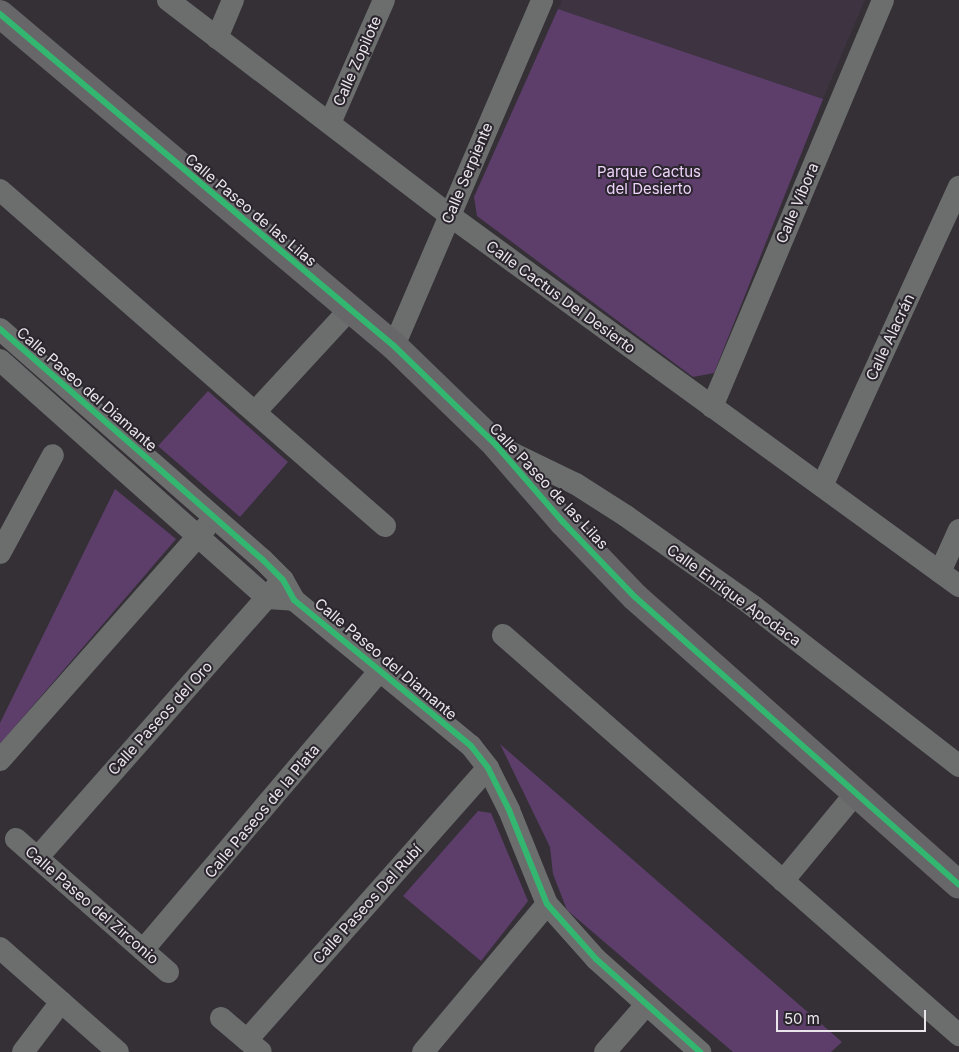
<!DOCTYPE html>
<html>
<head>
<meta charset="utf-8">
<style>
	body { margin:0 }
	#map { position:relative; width:959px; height:1052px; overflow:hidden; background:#343036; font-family:Inter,sans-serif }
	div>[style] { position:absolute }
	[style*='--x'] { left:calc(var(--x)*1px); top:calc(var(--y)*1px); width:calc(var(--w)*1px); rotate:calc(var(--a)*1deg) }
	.built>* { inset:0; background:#3d3341 }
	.green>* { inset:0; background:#5d3e6b }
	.street>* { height:22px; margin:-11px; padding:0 11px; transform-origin:11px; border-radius:11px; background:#6c6e6e }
	.secondary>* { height:28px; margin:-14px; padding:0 14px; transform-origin:14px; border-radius:14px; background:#676669 }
	.cycleway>* { height:6px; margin:-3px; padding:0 3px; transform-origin:3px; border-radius:3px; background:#33b770 }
	span { translate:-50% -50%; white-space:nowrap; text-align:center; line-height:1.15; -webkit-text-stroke:4px #2b252e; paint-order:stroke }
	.street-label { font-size:15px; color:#e9e5eb }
	.park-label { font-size:15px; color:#eed3fb }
	.scale { position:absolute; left:776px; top:1010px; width:150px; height:22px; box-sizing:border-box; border:2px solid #e9e5eb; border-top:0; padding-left:6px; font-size:15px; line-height:18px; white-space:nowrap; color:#e9e5eb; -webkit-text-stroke:4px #2b252e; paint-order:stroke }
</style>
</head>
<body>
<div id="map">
	<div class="built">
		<div style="clip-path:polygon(562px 0,865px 0,823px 99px,558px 9px)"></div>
	</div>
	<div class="green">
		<div style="clip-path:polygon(558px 9px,823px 99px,714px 373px,693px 377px,477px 216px,474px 197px)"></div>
		<div style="clip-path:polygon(208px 391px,288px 462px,240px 517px,158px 446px)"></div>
		<div style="clip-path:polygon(115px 489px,176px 539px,0 744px,0 723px)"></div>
		<div style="clip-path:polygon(500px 744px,842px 1042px,831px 1052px,733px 1052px,567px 910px,553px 874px,550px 847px)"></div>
		<div style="clip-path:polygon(478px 811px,491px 813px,528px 901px,481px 961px,403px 896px)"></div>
	</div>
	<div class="street">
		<div style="--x:168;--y:0;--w:354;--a:37.4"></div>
		<div style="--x:449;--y:215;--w:631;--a:36.03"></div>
		<div style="--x:217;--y:38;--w:41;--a:-67.2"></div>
		<div style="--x:330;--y:123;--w:134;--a:-66.3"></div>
		<div style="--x:0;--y:190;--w:511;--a:41.11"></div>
		<div style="--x:0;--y:329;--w:350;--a:41.3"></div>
		<div style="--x:263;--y:560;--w:28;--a:45"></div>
		<div style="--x:283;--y:580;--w:23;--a:61"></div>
		<div style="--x:294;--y:600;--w:229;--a:39.5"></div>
		<div style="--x:471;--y:746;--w:28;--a:52"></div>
		<div style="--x:488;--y:768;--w:47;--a:63.4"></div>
		<div style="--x:509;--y:810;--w:101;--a:68"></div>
		<div style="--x:547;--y:904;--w:74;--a:48.3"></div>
		<div style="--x:596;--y:959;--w:140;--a:41.8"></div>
		<div style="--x:394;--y:346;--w:376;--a:-66.8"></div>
		<div style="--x:0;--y:360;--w:358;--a:41.7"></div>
		<div style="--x:267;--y:598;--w:27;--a:4"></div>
		<div style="--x:712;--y:407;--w:441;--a:-67.2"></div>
		<div style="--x:255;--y:412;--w:139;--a:-47.3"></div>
		<div style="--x:499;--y:447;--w:85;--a:25.7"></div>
		<div style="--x:576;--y:484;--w:59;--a:32.6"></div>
		<div style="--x:626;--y:516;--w:156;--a:35.3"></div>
		<div style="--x:753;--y:606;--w:261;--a:37.8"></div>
		<div style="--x:822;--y:486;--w:329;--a:-65.4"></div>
		<div style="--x:0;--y:553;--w:111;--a:-61.6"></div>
		<div style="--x:940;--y:572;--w:46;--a:-65.7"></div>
		<div style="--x:503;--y:635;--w:607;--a:41.26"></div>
		<div style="--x:0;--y:760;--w:311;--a:-48.5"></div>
		<div style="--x:16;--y:839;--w:202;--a:41.2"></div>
		<div style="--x:38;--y:857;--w:361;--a:-48.6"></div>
		<div style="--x:783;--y:881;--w:113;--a:-50.4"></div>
		<div style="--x:0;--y:948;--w:157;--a:41.4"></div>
		<div style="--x:143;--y:950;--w:366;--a:-49.7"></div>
		<div style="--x:221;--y:1018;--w:52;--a:40.4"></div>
		<div style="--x:247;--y:1040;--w:363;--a:-48.5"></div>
		<div style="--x:23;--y:1052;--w:63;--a:-52.8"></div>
		<div style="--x:423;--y:1052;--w:193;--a:-50"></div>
		<div style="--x:605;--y:1052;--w:62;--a:-48.9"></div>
	</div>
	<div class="secondary">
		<div style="--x:0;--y:14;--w:515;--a:40.12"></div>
		<div style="--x:394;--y:346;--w:142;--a:44.1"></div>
		<div style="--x:496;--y:445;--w:102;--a:49"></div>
		<div style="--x:563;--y:522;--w:104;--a:46.2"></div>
		<div style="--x:635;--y:597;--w:433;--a:41.6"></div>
	</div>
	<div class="cycleway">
		<div style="--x:0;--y:14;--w:515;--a:40.12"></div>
		<div style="--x:394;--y:346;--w:142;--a:44.1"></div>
		<div style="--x:496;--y:445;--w:102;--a:49"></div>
		<div style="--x:563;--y:522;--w:104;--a:46.2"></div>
		<div style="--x:635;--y:597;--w:433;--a:41.6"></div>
		<div style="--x:0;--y:329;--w:350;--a:41.3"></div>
		<div style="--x:263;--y:560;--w:28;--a:45"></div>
		<div style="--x:283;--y:580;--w:23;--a:61"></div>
		<div style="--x:294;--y:600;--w:229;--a:39.5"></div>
		<div style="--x:471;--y:746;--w:28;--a:52"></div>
		<div style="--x:488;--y:768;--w:47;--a:63.4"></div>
		<div style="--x:509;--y:810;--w:101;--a:68"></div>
		<div style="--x:547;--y:904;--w:74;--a:48.3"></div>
		<div style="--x:596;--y:959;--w:140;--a:41.8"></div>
	</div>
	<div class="street-label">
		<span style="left:357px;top:61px;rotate:-66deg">Calle Zopilote</span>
		<span style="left:467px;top:173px;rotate:-67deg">Calle Serpiente</span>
		<span style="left:797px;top:203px;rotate:-67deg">Calle Víbora</span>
		<span style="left:251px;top:210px;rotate:40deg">Calle Paseo de las Lilas</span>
		<span style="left:561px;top:297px;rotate:36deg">Calle Cactus Del Desierto</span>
		<span style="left:890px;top:337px;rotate:-65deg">Calle Alacrán</span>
		<span style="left:87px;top:389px;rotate:41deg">Calle Paseo del Diamante</span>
		<span style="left:549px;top:486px;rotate:47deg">Calle Paseo de las Lilas</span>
		<span style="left:734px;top:595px;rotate:36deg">Calle Enrique Apodaca</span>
		<span style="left:386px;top:659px;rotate:40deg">Calle Paseo del Diamante</span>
		<span style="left:160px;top:718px;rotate:-48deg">Calle Paseos del Oro</span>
		<span style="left:262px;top:811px;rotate:-50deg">Calle Paseos de la Plata</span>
		<span style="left:367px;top:904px;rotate:-48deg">Calle Paseos Del Rubí</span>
		<span style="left:92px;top:905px;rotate:41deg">Calle Paseo del Zirconio</span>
	</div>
	<div class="park-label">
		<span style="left:649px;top:180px">Parque Cactus<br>del Desierto</span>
	</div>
	<div class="scale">50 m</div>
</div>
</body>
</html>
